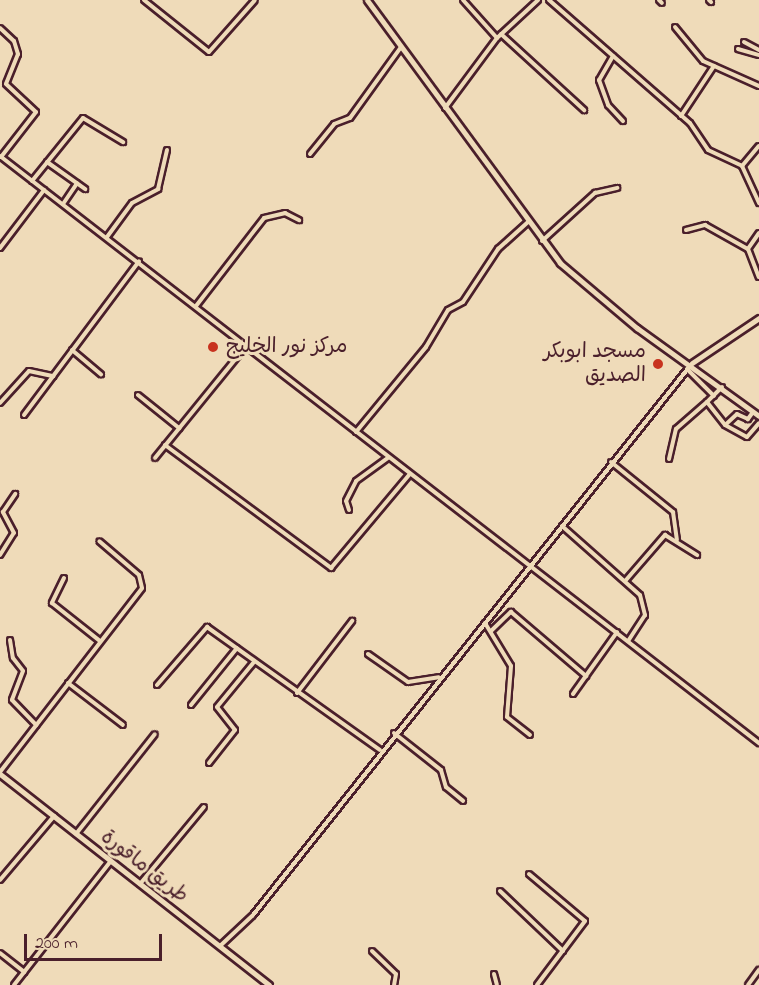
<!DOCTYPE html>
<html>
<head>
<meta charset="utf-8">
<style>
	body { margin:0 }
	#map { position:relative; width:759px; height:985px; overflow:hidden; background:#efdbb9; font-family:"Indie Flower","Playpen Sans Arabic",sans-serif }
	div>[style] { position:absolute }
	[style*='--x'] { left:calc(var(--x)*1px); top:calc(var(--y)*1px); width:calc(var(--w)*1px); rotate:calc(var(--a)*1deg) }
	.roads { filter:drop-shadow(2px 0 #4a1f2b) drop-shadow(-2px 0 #4a1f2b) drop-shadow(0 2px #4a1f2b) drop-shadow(0 -2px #4a1f2b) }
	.street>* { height:4px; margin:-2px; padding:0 2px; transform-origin:2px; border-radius:2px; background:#efdbb9 }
	.secondary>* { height:5px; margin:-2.5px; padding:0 2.5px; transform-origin:2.5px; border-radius:2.5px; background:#efdbb9 }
	.dots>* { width:16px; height:16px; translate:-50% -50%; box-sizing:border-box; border:3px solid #efdbb9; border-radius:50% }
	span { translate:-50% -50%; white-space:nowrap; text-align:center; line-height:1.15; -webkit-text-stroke:6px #efdbb9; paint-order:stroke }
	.poi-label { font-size:21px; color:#4a1f2b }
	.left { translate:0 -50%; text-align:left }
	.right { translate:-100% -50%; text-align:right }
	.street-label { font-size:21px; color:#4a1f2b }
	.scale { position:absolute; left:24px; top:934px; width:138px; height:27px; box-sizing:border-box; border:3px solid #4a1f2b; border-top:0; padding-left:8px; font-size:18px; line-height:21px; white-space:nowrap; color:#4a1f2b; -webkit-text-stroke:4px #efdbb9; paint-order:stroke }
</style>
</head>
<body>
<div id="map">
	<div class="roads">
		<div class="street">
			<div style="--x:144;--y:0;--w:83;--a:38.7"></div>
			<div style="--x:209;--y:52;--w:69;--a:-48.5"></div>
			<div style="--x:463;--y:0;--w:51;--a:48.2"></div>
			<div style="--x:549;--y:0;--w:187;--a:41.1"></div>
			<div style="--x:690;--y:123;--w:32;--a:56"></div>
			<div style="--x:708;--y:150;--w:38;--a:25"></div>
			<div style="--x:742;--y:166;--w:26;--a:-50"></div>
			<div style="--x:659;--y:0;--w:4;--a:45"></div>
			<div style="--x:709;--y:0;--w:3;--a:45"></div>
			<div style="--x:675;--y:27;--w:44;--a:50.5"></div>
			<div style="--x:703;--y:61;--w:61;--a:24.1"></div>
			<div style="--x:0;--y:28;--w:19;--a:43"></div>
			<div style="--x:14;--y:41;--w:14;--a:73"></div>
			<div style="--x:18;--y:54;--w:32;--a:112"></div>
			<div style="--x:6;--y:84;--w:41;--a:43"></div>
			<div style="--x:36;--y:112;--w:57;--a:127.9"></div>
			<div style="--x:501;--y:34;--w:113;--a:42.5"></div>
			<div style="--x:744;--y:42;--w:17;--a:28"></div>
			<div style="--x:738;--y:49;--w:22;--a:16"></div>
			<div style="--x:613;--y:56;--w:28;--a:120"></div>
			<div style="--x:599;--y:80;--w:27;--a:70"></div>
			<div style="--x:608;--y:105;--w:22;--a:47"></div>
			<div style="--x:445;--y:108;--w:87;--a:-53.4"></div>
			<div style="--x:497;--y:38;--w:56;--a:-42.8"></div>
			<div style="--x:681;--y:116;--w:60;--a:-56.6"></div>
			<div style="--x:310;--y:154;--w:38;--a:-51"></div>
			<div style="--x:334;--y:124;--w:17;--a:-21"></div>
			<div style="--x:350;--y:118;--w:87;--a:-54.3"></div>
			<div style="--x:0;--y:156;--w:960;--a:37.72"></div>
			<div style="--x:47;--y:162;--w:47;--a:35.4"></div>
			<div style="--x:742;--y:166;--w:41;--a:65.3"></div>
			<div style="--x:32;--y:181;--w:81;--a:-51"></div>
			<div style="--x:83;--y:118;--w:47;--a:31"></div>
			<div style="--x:63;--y:204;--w:25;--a:-56"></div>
			<div style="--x:686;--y:230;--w:20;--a:-15"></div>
			<div style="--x:705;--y:225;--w:49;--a:29.2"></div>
			<div style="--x:759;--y:233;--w:19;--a:125"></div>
			<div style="--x:748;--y:249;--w:30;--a:69"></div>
			<div style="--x:107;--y:237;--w:42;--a:-53.7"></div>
			<div style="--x:132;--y:203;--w:30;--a:-28"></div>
			<div style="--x:158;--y:189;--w:40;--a:-77"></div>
			<div style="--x:542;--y:241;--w:72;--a:-42.2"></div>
			<div style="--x:595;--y:193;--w:23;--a:-13"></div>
			<div style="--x:0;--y:248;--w:73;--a:-52.8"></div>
			<div style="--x:196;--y:306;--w:111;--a:-52.3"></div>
			<div style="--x:264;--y:218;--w:22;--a:-13"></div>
			<div style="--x:285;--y:213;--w:16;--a:27"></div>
			<div style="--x:72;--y:350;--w:38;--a:40"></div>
			<div style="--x:687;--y:369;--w:38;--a:45"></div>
			<div style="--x:722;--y:387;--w:21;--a:135"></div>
			<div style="--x:707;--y:402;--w:29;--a:52"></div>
			<div style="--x:138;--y:395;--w:53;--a:38.8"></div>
			<div style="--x:0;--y:403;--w:43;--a:-47.8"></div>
			<div style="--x:29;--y:371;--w:25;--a:12"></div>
			<div style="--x:753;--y:412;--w:9;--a:126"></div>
			<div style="--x:748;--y:419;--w:12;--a:-156"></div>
			<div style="--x:737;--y:414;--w:16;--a:137"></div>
			<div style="--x:725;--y:425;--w:25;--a:29"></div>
			<div style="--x:747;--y:437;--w:18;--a:-49"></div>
			<div style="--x:24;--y:415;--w:192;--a:-53.2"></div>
			<div style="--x:356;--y:432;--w:110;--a:-50.5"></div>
			<div style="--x:426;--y:347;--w:43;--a:-59.3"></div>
			<div style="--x:448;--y:310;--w:17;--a:-28"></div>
			<div style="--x:463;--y:302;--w:64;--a:-56.6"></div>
			<div style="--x:498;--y:249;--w:40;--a:-42"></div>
			<div style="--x:165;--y:445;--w:207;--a:36.5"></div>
			<div style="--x:331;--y:568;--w:123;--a:-50"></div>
			<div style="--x:155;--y:458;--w:144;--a:-50.9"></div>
			<div style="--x:669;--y:459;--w:31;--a:-77"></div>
			<div style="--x:676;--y:429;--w:41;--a:-41.1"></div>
			<div style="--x:611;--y:462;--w:80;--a:38.9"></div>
			<div style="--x:673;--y:512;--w:28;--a:82"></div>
			<div style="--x:349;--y:510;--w:9;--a:-108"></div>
			<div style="--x:346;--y:501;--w:22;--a:-63"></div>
			<div style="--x:356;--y:481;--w:39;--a:-36"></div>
			<div style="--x:562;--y:526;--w:104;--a:41.5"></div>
			<div style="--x:640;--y:595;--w:21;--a:76"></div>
			<div style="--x:645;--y:615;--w:31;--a:123"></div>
			<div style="--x:0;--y:555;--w:26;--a:-58"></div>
			<div style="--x:14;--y:533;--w:24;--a:-118"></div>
			<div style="--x:3;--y:512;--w:22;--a:-56"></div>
			<div style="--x:64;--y:578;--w:28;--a:116"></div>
			<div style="--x:52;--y:603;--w:61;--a:38.4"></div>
			<div style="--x:626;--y:580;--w:60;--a:-49.1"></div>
			<div style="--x:665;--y:535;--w:38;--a:32"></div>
			<div style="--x:485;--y:623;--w:50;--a:58.8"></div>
			<div style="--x:511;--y:666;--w:51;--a:94.5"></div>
			<div style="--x:507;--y:717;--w:29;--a:38"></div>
			<div style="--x:491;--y:631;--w:28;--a:-44"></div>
			<div style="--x:511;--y:612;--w:99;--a:40.5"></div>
			<div style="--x:10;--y:640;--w:18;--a:81"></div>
			<div style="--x:13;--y:658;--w:16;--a:52"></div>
			<div style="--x:23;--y:671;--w:31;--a:111"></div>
			<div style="--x:12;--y:700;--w:35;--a:46"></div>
			<div style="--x:368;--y:654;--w:49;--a:35"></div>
			<div style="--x:408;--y:682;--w:31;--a:-9"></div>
			<div style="--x:68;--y:683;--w:69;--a:37.4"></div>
			<div style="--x:157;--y:685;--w:77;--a:-49.2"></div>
			<div style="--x:207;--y:627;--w:212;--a:35.4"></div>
			<div style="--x:297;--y:693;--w:91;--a:-52.6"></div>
			<div style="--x:573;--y:694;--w:76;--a:-54.6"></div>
			<div style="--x:191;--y:705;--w:73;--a:-51.1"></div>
			<div style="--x:394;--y:733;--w:60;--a:38.2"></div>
			<div style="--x:441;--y:770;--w:18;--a:74"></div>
			<div style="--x:446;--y:787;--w:22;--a:39"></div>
			<div style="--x:209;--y:763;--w:42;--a:-51.8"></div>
			<div style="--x:235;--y:730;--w:29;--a:-128"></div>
			<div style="--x:217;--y:707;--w:58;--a:-50.6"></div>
			<div style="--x:0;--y:772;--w:232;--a:-52.3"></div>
			<div style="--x:142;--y:588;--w:13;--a:-103"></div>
			<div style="--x:139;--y:575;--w:52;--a:-139.6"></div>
			<div style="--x:76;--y:834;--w:127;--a:-51.7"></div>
			<div style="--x:529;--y:874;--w:73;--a:40"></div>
			<div style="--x:585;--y:921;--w:80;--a:126.9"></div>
			<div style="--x:0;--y:880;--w:84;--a:-49.8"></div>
			<div style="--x:140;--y:884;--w:100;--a:-50.3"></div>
			<div style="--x:500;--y:891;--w:87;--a:43.6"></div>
			<div style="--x:220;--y:946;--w:45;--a:-43.2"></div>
			<div style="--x:253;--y:915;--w:702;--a:-51.48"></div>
			<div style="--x:372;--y:951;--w:33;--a:44"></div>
			<div style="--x:396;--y:974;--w:11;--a:100"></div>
			<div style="--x:0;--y:953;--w:31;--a:38"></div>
			<div style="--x:494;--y:974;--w:11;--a:75"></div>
			<div style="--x:14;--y:985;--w:156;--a:-52"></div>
			<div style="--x:748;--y:985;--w:19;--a:-54"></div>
		</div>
		<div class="secondary">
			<div style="--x:367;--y:0;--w:326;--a:53.7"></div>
			<div style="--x:560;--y:263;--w:101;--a:40.2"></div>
			<div style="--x:637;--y:328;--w:150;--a:35.8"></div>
			<div style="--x:692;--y:363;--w:81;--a:-33.9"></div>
			<div style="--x:0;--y:774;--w:342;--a:38.1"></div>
		</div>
	</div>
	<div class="dots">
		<div style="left:213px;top:347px;background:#c8321e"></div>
		<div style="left:658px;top:364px;background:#c8321e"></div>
	</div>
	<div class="poi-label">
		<span class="left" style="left:226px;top:347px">مركز نور الخليج</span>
		<span class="right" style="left:646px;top:364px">مسجد ابوبكر<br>الصديق</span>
	</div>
	<div class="street-label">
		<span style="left:144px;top:867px;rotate:38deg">طريق ماقورة</span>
	</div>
	<div class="scale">200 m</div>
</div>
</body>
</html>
